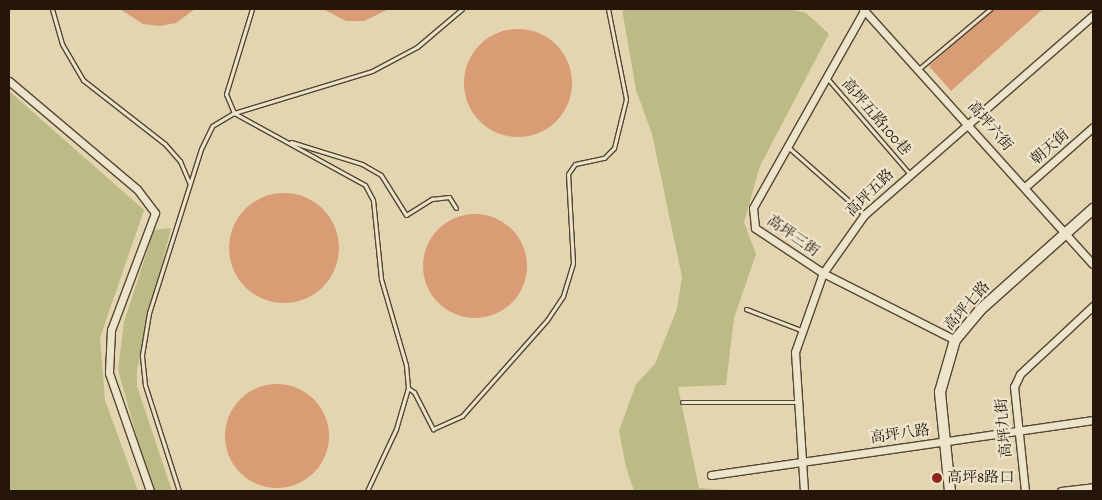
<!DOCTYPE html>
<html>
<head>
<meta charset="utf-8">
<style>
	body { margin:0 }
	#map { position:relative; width:1102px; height:500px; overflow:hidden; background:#e4d5b1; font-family:Alegreya,"Noto Serif TC",serif }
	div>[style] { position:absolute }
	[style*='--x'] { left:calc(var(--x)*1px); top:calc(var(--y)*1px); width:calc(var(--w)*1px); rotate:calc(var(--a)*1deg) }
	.green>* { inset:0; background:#bcbb86 }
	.building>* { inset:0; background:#da9c74 }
	.round { border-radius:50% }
	.roads { filter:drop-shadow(1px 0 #554633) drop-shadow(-1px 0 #554633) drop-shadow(0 1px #554633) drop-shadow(0 -1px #554633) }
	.lane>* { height:3px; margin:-1.5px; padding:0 1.5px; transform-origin:1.5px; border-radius:1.5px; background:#ede4cc }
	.street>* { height:7px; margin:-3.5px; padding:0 3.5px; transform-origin:3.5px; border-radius:3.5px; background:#ede4cc }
	.secondary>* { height:10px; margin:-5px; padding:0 5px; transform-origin:5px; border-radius:5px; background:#ede4cc }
	.dots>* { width:14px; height:14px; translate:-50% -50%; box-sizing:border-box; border:2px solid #ede4cc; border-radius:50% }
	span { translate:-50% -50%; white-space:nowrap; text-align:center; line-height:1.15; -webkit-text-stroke:4.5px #ede4cc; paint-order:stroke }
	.street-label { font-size:15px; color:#251609 }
	.poi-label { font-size:15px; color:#251609 }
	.left { translate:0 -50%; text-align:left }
	.frame { position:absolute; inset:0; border:10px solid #251609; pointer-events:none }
</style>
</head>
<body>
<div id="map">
	<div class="green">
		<div style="clip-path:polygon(622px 9px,789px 9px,806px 13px,829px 34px,760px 166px,744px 222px,756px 254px,734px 318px,726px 385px,678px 387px,699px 488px,744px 491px,634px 491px,626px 467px,619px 431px,636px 384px,655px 364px,677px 309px,682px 277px,652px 134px,636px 90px)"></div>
		<div style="clip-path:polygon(9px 91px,144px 210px,100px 338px,105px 400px,138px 491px,9px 491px)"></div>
		<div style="clip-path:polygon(171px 228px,137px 369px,137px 386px,172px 491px,152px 491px,118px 370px,124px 322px,154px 230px)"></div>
	</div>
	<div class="building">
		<div style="clip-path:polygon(120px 9px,195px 9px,176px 23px,160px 26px,143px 24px)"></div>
		<div style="clip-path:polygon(323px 9px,389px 9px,364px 21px,346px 21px)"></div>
		<div style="clip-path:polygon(993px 9px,1043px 9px,951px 91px,929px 66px)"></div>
		<div class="round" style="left:464px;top:29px;width:108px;height:108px"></div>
		<div class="round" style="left:229px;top:193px;width:110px;height:110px"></div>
		<div class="round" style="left:423px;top:214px;width:104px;height:104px"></div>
		<div class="round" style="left:225px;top:384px;width:104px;height:104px"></div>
	</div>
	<div class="roads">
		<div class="lane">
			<div style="--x:52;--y:9;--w:36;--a:74"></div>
			<div style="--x:62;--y:44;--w:42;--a:59.7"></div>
			<div style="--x:83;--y:80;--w:104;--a:38"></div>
			<div style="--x:165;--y:144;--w:23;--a:49"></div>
			<div style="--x:180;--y:161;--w:25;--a:67"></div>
			<div style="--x:252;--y:9;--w:89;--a:107"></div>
			<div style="--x:226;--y:94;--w:21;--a:67"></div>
			<div style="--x:234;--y:113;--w:144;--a:-16.9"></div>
			<div style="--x:372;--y:71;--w:51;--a:-28.1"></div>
			<div style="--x:417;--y:47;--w:59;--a:-40.2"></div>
			<div style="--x:920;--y:68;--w:92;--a:-40.1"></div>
			<div style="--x:827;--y:78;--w:125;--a:49.2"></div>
			<div style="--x:291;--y:142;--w:74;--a:17.2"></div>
			<div style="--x:362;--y:164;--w:22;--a:30"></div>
			<div style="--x:381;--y:175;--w:47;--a:58"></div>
			<div style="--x:406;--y:215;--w:31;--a:-32"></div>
			<div style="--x:432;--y:199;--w:17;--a:-7"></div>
			<div style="--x:449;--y:197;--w:13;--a:58"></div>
			<div style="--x:788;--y:147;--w:101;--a:41.4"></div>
			<div style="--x:746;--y:309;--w:59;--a:20.9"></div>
			<div style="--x:408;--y:388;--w:7;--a:34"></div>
			<div style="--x:414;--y:392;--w:42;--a:62.8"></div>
			<div style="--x:433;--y:429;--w:32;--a:-24"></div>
			<div style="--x:462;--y:416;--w:128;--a:-48.5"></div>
			<div style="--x:547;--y:320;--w:29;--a:-56"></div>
			<div style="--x:563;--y:296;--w:34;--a:-73"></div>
			<div style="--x:573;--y:263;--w:89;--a:-93.2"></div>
			<div style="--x:568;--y:174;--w:12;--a:-55"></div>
			<div style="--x:575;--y:164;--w:30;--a:-12"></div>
			<div style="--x:604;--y:158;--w:14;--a:-45"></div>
			<div style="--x:614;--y:148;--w:50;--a:-76.2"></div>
			<div style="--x:626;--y:99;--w:92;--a:-101.3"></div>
			<div style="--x:682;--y:402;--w:113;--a:0"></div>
			<div style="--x:179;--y:491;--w:111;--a:-107.8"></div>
			<div style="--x:145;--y:385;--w:30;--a:-96"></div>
			<div style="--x:142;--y:355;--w:43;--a:-80.5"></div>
			<div style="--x:149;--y:313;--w:172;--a:-72.4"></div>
			<div style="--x:201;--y:149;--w:25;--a:-64"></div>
			<div style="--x:212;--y:126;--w:26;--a:-31"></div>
			<div style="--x:234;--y:113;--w:149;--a:28.8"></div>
			<div style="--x:365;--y:185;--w:17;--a:62"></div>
			<div style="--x:373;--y:200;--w:79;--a:84.2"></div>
			<div style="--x:381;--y:279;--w:90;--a:73.8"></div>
			<div style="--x:406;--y:365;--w:23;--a:85"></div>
			<div style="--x:408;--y:388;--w:43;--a:106.3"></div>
			<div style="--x:396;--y:429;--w:68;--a:115.1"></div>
		</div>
		<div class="street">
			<div style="--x:863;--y:9;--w:343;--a:48"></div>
			<div style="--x:865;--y:9;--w:228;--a:119.4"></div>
			<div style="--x:753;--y:208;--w:20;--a:84"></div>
			<div style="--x:755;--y:228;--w:82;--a:33.5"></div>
			<div style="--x:823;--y:273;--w:148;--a:26.9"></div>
			<div style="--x:9;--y:81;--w:167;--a:40.2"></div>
			<div style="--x:137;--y:189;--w:30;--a:53"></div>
			<div style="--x:155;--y:213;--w:125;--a:110.6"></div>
			<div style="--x:111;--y:330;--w:43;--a:92.7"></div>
			<div style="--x:109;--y:373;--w:125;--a:70.8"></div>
			<div style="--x:1025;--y:187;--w:91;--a:-41.4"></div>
			<div style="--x:711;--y:475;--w:386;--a:-8.2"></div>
			<div style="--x:804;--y:491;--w:139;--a:-93.7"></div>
			<div style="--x:795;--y:352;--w:84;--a:-70.5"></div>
			<div style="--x:823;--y:273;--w:71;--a:-54.7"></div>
			<div style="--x:864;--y:215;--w:304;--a:-41.1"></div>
			<div style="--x:1025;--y:491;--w:105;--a:-96"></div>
			<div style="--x:1014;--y:387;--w:14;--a:-65"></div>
			<div style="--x:1020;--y:374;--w:100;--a:-43"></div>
			<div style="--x:1061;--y:491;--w:32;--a:-7"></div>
		</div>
		<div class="secondary">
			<div style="--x:950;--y:491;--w:100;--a:-95.8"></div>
			<div style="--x:940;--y:392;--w:54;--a:-73.9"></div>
			<div style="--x:955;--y:340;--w:39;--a:-50"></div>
			<div style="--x:980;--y:310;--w:152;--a:-41.8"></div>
		</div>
	</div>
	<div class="dots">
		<div style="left:937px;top:478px;background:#8f2418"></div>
	</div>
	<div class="street-label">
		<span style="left:876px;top:117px;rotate:49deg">高坪五路100巷</span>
		<span style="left:990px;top:126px;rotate:49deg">高坪六街</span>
		<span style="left:1050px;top:147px;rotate:-41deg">朝天街</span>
		<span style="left:870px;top:193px;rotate:-45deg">高坪五路</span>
		<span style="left:793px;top:236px;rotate:35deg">高坪三街</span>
		<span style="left:967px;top:306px;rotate:-48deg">高坪七路</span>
		<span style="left:1004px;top:428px;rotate:-95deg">高坪九街</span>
		<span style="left:900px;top:434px;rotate:-8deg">高坪八路</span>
	</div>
	<div class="poi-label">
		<span class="left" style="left:947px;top:478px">高坪8路口</span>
	</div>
	<div class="frame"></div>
</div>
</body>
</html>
